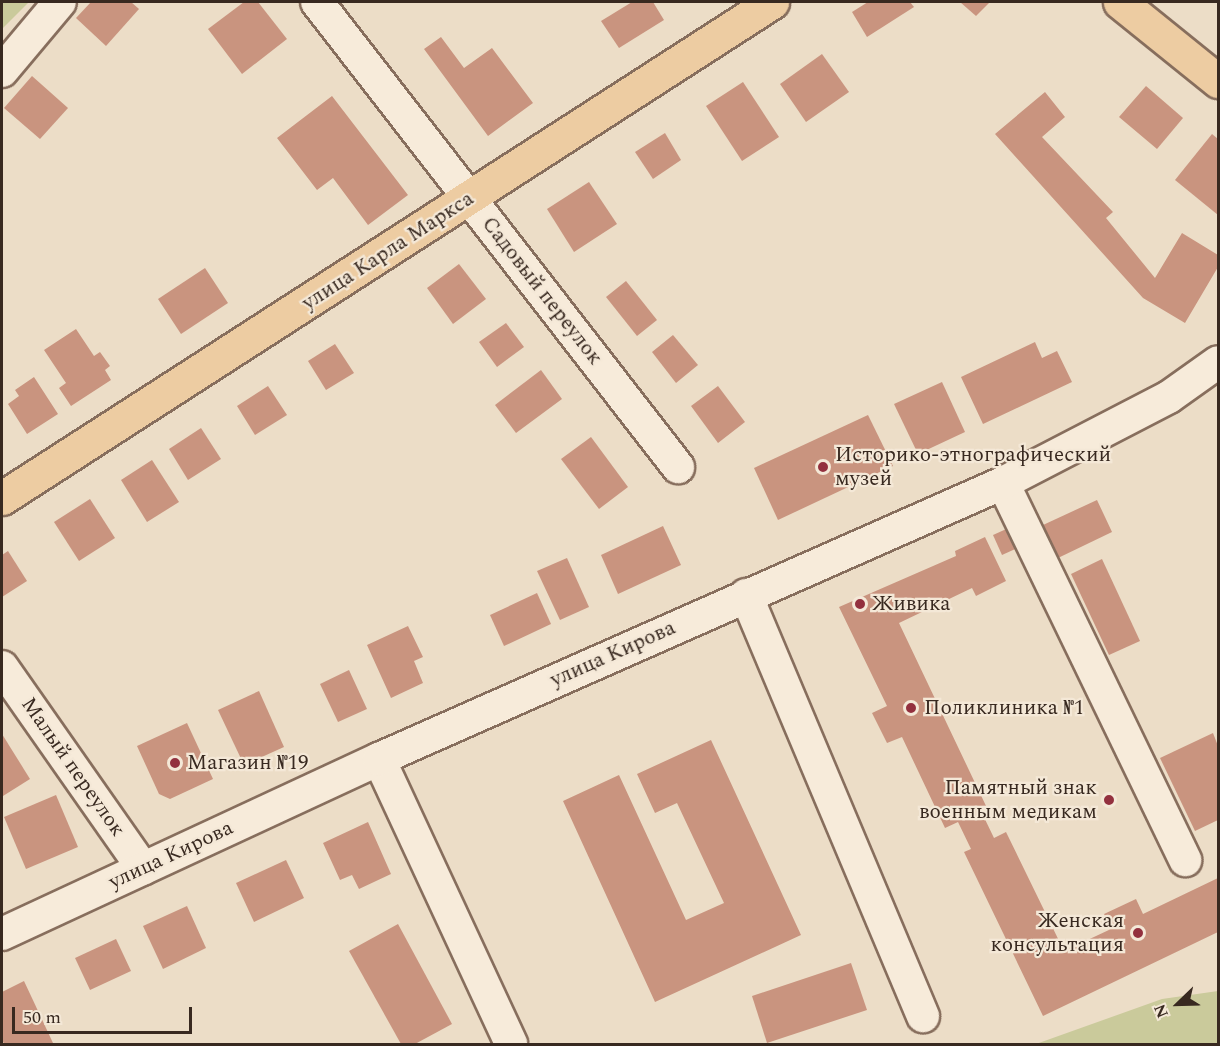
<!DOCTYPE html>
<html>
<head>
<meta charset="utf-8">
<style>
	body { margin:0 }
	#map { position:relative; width:1220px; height:1046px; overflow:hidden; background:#ecddc7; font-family:Spectral,serif }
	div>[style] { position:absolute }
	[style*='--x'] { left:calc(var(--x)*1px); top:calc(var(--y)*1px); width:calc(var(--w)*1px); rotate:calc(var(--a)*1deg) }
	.green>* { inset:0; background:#caca9b }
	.building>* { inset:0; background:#c9947f }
	.roads { filter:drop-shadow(2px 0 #876e5d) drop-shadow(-2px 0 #876e5d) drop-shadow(0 2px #876e5d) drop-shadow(0 -2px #876e5d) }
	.minor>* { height:32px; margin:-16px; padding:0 16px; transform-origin:16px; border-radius:16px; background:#f7ebda }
	.major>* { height:33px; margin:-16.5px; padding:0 16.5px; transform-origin:16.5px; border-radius:16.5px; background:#edcca2 }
	.dots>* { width:16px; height:16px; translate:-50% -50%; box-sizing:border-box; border:3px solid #f4e8d7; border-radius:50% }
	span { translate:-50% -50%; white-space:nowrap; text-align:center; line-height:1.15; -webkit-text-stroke:4.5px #f4e8d7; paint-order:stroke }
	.street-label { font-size:21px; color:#382920 }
	.poi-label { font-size:21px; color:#382920 }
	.left { translate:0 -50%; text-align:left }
	.right { translate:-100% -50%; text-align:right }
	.frame { position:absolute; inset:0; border:3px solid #382920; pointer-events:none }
	.north { position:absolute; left:1148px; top:974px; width:60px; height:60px; -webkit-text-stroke:4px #f4e8d7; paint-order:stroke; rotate:247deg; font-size:16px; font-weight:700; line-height:24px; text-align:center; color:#382920 }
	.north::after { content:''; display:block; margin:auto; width:21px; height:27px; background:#382920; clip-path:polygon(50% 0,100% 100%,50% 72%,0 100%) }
	.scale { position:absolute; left:12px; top:1007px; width:180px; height:27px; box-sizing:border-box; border:3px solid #382920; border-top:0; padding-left:8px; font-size:18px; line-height:21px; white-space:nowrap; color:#382920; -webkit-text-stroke:4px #f4e8d7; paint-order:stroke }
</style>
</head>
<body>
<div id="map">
	<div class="green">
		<div style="clip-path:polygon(2px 2px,29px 2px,2px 29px)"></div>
		<div style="clip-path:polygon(1218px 991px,1218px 1044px,1036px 1044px,1162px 999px)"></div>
	</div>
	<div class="building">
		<div style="clip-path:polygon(91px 2px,131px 2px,139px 9px,106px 46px,76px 18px)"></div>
		<div style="clip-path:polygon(244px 2px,258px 2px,287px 39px,242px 74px,208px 29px)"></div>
		<div style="clip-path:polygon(632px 2px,653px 2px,664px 20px,619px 48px,601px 21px)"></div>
		<div style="clip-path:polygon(868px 2px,910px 2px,914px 7px,867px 37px,852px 12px)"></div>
		<div style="clip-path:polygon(960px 2px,990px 2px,976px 16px)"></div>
		<div style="clip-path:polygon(441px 37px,464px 68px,492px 48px,533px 103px,488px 136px,424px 49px)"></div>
		<div style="clip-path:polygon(822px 54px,849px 92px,806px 122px,780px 84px)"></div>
		<div style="clip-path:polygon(32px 76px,68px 108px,40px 139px,4px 108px)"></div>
		<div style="clip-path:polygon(743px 82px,779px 137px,742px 161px,706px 106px)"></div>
		<div style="clip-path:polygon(1146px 86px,1183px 118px,1157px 149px,1119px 117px)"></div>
		<div style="clip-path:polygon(1045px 92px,1065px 117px,1042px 137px,1113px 212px,1106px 218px,1155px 278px,1182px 233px,1218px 255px,1218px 267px,1185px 323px,1143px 298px,995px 134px)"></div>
		<div style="clip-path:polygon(332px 96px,408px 195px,368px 225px,333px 178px,317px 190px,277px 138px)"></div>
		<div style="clip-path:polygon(665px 133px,681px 160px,653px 179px,635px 152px)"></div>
		<div style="clip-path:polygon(1212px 134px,1218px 139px,1218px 215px,1175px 180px)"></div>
		<div style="clip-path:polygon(589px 182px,617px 224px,574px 252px,547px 209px)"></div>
		<div style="clip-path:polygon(459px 264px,486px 299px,453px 324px,427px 288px)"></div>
		<div style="clip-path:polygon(205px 268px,228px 303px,181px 334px,158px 299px)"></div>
		<div style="clip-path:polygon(626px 281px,657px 320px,637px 336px,606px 297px)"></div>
		<div style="clip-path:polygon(506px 323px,524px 347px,497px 367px,479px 342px)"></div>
		<div style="clip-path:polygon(76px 329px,94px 356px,100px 352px,110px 366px,105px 370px,111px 380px,71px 406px,59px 388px,66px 383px,44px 350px)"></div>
		<div style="clip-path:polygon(673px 335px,698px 365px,676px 383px,652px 352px)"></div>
		<div style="clip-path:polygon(1035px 342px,1042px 358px,1057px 351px,1072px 382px,983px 424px,961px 377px)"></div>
		<div style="clip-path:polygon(335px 344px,354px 373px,326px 390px,308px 361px)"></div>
		<div style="clip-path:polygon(541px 370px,562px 399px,516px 433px,495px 405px)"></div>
		<div style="clip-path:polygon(34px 377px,58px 414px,27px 434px,8px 404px,19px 396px,15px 390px)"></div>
		<div style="clip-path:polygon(942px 382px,965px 432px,918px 454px,894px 404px)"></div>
		<div style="clip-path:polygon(268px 386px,287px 415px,255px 435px,237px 406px)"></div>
		<div style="clip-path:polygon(718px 386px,745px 422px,718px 443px,691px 406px)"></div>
		<div style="clip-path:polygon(868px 415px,893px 466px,778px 520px,754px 468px)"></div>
		<div style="clip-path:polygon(201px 428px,221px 459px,188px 480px,169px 449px)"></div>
		<div style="clip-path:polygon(591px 437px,628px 487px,599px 509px,561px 459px)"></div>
		<div style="clip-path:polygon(152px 460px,179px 502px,147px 522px,121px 480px)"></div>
		<div style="clip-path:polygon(90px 499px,115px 538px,79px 561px,54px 522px)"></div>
		<div style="clip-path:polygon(1097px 500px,1112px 532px,1058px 558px,1043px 525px)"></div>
		<div style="clip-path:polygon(663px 526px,681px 565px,618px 594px,601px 555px)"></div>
		<div style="clip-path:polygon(1013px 526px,1022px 546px,1002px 555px,993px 535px)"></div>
		<div style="clip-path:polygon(985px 537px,1006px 581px,976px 596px,972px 588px,899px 623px,987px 808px,981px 811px,994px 838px,1006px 832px,1064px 951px,1111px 929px,1104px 914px,1136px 899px,1143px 914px,1218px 878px,1218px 932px,1043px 1016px,964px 852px,971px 849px,958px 822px,945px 828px,902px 737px,887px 743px,872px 713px,887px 706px,839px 607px,956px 556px,955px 551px)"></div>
		<div style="clip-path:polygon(8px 551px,27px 581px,2px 597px,2px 555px)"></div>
		<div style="clip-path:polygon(567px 558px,589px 607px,560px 620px,537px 571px)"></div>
		<div style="clip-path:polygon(1102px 559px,1140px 641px,1109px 655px,1071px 574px)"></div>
		<div style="clip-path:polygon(537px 593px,551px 624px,504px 646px,490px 615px)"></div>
		<div style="clip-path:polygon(408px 626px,423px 657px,414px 661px,423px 683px,391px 698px,367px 645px)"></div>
		<div style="clip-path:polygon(349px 670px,367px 709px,338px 722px,320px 684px)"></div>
		<div style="clip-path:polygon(259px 691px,284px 747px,244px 765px,218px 710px)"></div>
		<div style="clip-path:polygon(187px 723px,213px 779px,170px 799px,159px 794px,137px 746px)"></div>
		<div style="clip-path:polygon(1213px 733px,1218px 746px,1218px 820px,1195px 831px,1160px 758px)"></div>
		<div style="clip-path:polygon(2px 734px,30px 779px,3px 796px,2px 793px)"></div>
		<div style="clip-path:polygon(711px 740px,801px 935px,655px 1002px,563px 801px,619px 775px,686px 920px,724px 903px,677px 803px,655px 813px,637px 774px)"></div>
		<div style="clip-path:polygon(56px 795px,78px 847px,26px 869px,4px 817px)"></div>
		<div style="clip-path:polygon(368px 822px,391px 874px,359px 889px,352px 875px,340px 880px,323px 843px)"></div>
		<div style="clip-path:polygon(286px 860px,304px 898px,254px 922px,236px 883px)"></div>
		<div style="clip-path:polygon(187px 906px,206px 948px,163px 969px,143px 926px)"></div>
		<div style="clip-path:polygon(398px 924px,452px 1024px,415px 1044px,401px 1044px,349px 951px)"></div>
		<div style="clip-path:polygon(116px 939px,131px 971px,90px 990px,75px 958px)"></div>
		<div style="clip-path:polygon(851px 963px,867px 1010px,767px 1043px,752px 996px)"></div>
		<div style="clip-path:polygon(24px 981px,53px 1043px,49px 1044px,4px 1044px,2px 1039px,2px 992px)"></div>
	</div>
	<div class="roads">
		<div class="minor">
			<div style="--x:317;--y:2;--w:589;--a:52.18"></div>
			<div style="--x:2;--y:71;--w:90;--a:-50"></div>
			<div style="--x:1003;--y:483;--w:419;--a:64.2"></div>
			<div style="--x:746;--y:595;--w:457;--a:67.2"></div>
			<div style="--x:2;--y:667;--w:246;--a:55"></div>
			<div style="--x:379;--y:759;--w:314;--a:65.1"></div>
			<div style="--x:2;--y:934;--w:416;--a:-24.9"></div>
			<div style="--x:379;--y:759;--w:682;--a:-23.86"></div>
			<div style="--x:1003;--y:483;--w:187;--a:-27.4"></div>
			<div style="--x:1169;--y:397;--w:60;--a:-35.5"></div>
		</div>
		<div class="major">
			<div style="--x:1120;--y:2;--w:126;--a:38.9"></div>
			<div style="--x:2;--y:498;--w:916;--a:-32.79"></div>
		</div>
	</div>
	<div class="dots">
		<div style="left:823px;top:467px;background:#93303e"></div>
		<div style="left:860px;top:604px;background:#93303e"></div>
		<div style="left:911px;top:708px;background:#93303e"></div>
		<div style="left:175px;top:763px;background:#93303e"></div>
		<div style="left:1109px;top:800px;background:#93303e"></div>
		<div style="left:1138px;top:933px;background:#93303e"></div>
	</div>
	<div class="street-label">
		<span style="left:388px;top:251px;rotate:-33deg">улица Карла Маркса</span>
		<span style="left:542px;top:291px;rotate:52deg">Садовый переулок</span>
		<span style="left:613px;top:654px;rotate:-24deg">улица Кирова</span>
		<span style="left:73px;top:767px;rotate:55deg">Малый переулок</span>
		<span style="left:171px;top:855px;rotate:-25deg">улица Кирова</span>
	</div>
	<div class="poi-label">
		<span class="left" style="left:835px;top:467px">Историко-этнографический<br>музей</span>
		<span class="left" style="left:872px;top:604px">Живика</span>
		<span class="left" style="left:924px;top:708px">Поликлиника №1</span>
		<span class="left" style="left:187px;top:763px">Магазин №19</span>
		<span class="right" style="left:1097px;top:800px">Памятный знак<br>военным медикам</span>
		<span class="right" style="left:1124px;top:933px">Женская<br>консультация</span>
	</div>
	<div class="frame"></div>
	<div class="north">N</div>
	<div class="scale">50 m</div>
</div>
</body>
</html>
